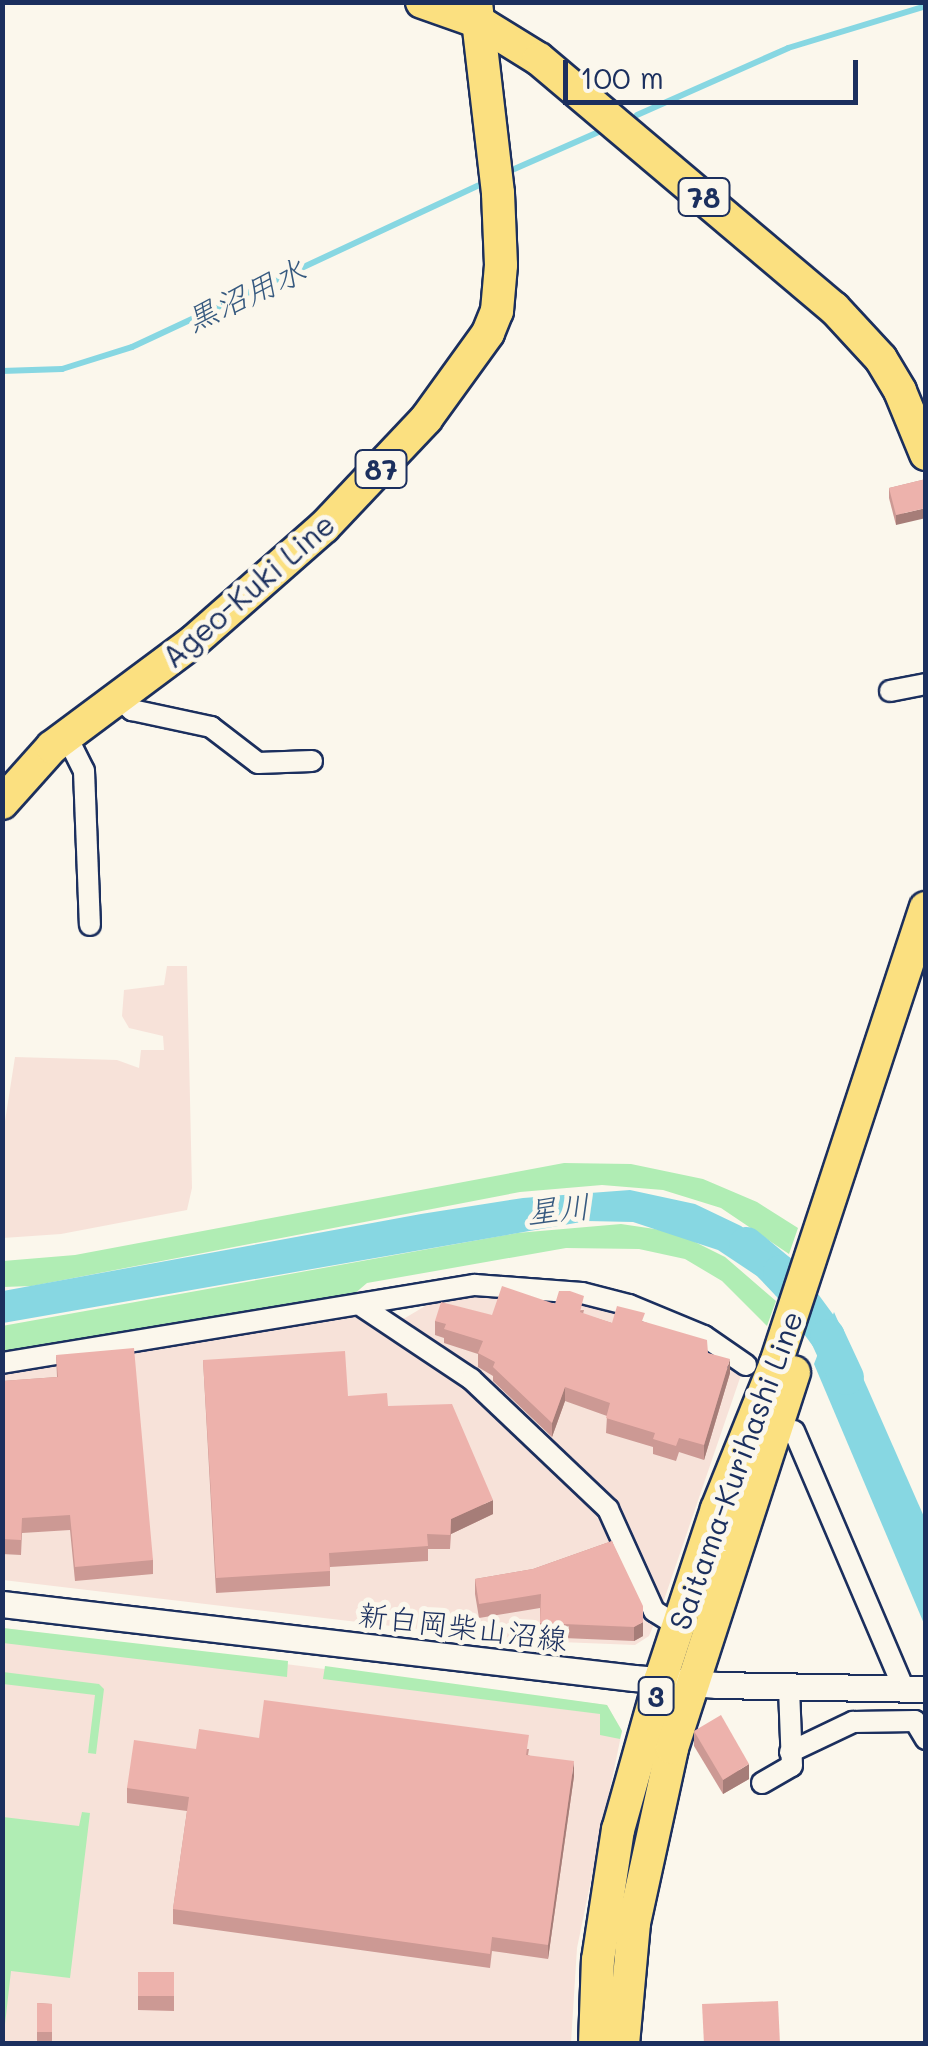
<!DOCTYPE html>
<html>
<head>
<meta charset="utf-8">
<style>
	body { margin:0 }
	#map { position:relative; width:928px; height:2046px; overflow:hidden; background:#fbf7ec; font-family:Mali,"Klee One",sans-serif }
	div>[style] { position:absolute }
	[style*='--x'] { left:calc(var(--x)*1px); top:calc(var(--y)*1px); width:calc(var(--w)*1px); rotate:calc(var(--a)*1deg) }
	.built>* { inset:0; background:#f7e2d9 }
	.green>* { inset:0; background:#b0edb4 }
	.water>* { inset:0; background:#87d7e2 }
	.stream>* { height:6px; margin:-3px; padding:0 3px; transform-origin:3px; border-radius:3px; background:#87d7e2 }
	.river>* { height:35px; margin:-17.5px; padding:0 17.5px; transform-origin:17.5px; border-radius:17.5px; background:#87d7e2 }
	.roads { filter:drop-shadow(2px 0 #1b2f5e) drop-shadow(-2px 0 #1b2f5e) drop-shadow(0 2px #1b2f5e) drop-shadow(0 -2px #1b2f5e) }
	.minor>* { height:20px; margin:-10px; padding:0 10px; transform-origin:10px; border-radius:10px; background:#fbf7ec }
	.tertiary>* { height:25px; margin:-12.5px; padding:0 12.5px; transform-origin:12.5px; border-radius:12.5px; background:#fbf7ec }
	.primary>* { height:32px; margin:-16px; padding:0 16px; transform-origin:16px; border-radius:16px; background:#fbe080 }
	.wall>* { inset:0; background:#cc9994 }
	.shaded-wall>* { inset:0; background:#a67d78 }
	.building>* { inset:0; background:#edb2ac }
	span { translate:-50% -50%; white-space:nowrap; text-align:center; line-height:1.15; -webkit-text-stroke:10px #fbf7ec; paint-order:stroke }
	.shield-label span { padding:2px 8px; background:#fbf7ec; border:2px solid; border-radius:8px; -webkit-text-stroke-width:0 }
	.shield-label { font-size:28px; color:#1b2f5e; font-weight:700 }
	.street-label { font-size:30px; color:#1b2f5e }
	.water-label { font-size:32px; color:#36597f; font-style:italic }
	.frame { position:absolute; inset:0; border:5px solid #1b2f5e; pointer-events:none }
	.scale { position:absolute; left:563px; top:60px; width:295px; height:45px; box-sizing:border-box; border:5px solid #1b2f5e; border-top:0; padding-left:12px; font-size:30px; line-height:35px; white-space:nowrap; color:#1b2f5e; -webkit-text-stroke:8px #fbf7ec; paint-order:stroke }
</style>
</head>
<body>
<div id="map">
	<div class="built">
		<div style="clip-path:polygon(167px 966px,187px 966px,192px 1188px,187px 1210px,61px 1234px,3px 1238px,3px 1134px,15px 1057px,117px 1060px,139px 1068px,141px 1050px,164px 1050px,163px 1036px,129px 1028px,122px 1016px,124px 990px,164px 985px)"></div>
		<div style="clip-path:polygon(486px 1293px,577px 1297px,676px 1331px,732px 1364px,741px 1375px,664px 1600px,649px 1636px,635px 1645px,510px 1640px,3px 1580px,3px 1372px,349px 1317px,405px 1318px,437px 1299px)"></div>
		<div style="clip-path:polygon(3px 1628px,607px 1705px,622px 1731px,577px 1948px,571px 2043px,3px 2044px)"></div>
	</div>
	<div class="green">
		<div style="clip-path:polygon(564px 1163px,631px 1164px,703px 1179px,757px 1202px,798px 1228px,789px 1254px,721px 1208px,663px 1190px,602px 1185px,520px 1192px,32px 1286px,3px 1287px,3px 1261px,75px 1255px)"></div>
		<div style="clip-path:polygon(621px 1224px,675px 1232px,725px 1257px,776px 1301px,767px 1326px,722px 1281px,685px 1259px,639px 1249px,566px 1248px,367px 1283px,353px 1295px,3px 1353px,2px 1326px,517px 1233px)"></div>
		<div style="clip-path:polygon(3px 1628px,288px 1661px,287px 1677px,3px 1643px)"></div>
		<div style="clip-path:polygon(325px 1666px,607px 1705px,622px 1731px,620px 1739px,600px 1735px,600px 1714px,323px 1679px)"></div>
		<div style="clip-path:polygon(3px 1672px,99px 1684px,104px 1689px,96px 1754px,88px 1753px,95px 1695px,3px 1684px)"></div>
		<div style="clip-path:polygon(82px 1812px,90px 1813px,70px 1978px,11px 1971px,3px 2042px,3px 1817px,79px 1826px)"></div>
	</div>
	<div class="water">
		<div style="clip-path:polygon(630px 1190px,695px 1204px,741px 1226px,787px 1260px,776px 1296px,757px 1276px,718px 1250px,633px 1222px,587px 1221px,3px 1323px,3px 1291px,421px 1214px,523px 1198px)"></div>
		<div style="clip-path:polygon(834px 1312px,925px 1519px,925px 1626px,814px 1364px)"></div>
	</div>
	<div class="stream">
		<div style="--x:637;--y:115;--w:165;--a:-23.9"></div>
		<div style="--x:788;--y:48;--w:144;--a:-16.9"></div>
		<div style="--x:512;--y:170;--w:97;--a:-23.7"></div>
		<div style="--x:2;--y:371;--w:60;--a:-1.9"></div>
		<div style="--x:62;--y:369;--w:73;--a:-17.4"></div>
		<div style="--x:132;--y:347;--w:382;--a:-25"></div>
	</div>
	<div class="river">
		<div style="--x:746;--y:1244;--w:44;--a:39.5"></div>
		<div style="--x:780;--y:1272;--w:79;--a:53.7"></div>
		<div style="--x:827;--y:1336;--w:45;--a:65.1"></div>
	</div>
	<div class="roads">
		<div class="minor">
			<div style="--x:890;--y:691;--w:37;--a:-11"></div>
			<div style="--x:117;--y:696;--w:21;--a:43"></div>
			<div style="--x:132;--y:710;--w:81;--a:12.1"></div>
			<div style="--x:211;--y:727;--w:59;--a:37.5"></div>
			<div style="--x:258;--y:763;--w:54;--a:-2.1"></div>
			<div style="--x:66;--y:735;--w:40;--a:63.4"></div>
			<div style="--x:84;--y:771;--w:154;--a:87.8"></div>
			<div style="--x:363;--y:1307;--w:130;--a:33.7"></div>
			<div style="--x:471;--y:1379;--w:189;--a:43.5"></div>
			<div style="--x:608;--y:1509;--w:112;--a:65.7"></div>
			<div style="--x:654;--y:1611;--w:28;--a:32"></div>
			<div style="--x:2;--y:1363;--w:479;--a:-9.4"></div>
			<div style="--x:475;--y:1285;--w:107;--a:4.3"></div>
			<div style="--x:582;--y:1293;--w:49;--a:14.3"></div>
			<div style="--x:629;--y:1305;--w:81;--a:22.5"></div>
			<div style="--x:704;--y:1336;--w:51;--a:34.6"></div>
			<div style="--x:794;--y:1431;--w:280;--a:66.9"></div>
			<div style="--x:790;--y:1752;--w:70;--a:-25.5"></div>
			<div style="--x:853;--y:1722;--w:62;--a:-0.9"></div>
			<div style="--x:915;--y:1721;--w:21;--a:59"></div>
			<div style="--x:762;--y:1783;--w:34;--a:-30"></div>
			<div style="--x:792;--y:1766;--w:78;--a:-92.2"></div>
		</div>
		<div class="tertiary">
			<div style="--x:2;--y:1604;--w:636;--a:6.68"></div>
			<div style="--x:634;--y:1678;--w:83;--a:4.8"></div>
			<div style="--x:717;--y:1685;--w:209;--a:1.1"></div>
		</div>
		<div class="primary">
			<div style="--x:422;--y:2;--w:60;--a:19.3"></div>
			<div style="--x:479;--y:22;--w:70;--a:31.7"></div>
			<div style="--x:539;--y:59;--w:386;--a:40.2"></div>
			<div style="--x:834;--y:308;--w:69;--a:47.3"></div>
			<div style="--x:881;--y:359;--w:37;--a:59"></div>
			<div style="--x:900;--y:391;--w:68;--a:67.6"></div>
			<div style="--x:2;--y:803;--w:75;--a:-48.2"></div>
			<div style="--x:52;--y:747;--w:176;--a:-36.7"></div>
			<div style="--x:193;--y:642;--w:174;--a:-41.3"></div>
			<div style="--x:324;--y:527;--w:149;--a:-46.6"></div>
			<div style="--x:426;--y:419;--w:106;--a:-54.2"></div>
			<div style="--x:488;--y:333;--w:24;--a:-68"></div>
			<div style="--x:497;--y:311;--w:46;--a:-85"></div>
			<div style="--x:501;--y:265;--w:72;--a:-92.4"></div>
			<div style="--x:498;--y:193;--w:192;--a:-96.6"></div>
			<div style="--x:595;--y:2044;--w:84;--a:-88"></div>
			<div style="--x:598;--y:1960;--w:132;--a:-81.3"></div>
			<div style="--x:618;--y:1830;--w:155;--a:-74.3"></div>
			<div style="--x:660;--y:1681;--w:181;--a:-71.7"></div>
			<div style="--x:717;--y:1509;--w:157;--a:-68"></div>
			<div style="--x:776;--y:1363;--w:479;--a:-71.8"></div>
			<div style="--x:623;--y:2044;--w:121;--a:-84.8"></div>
			<div style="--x:634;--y:1923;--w:179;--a:-77.7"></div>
			<div style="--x:672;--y:1748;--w:395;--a:-72"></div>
		</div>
	</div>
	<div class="wall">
		<div style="clip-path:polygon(926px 479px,896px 525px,889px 498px,889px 488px)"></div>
		<div style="clip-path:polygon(584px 1310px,583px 1314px,612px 1323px,645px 1322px,708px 1353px,730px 1373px,704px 1460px,679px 1452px,676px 1461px,653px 1454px,653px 1447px,606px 1433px,607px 1416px,565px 1401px,552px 1437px,493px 1381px,493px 1376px,478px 1367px,478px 1354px,444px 1343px,444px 1338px,435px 1335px,435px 1321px,492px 1315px)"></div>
		<div style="clip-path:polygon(56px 1355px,153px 1560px,153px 1574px,75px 1581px,70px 1530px,22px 1533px,21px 1555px,2px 1554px,2px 1381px,57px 1377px)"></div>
		<div style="clip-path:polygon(203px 1360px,388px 1406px,493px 1514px,451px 1534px,450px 1549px,428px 1549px,428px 1561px,330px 1567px,330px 1586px,216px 1593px)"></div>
		<div style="clip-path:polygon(612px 1541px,643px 1636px,634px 1641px,540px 1637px,540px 1608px,479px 1618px,475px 1594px,475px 1579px,533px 1569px)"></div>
		<div style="clip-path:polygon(694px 1731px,749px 1779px,723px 1794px,694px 1746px)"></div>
		<div style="clip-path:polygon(259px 1738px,529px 1749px,528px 1755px,574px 1776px,548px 1959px,492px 1951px,490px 1968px,173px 1924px,173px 1909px,187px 1811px,127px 1803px,127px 1788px,196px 1749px)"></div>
		<div style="clip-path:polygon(138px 1972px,174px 1972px,174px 2011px,138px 2010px)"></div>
		<div style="clip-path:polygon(37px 2003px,52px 2004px,52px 2044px,37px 2044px)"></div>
	</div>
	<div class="shaded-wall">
		<div style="clip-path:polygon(926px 508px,926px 518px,896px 525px,896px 515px)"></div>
		<div style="clip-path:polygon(730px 1359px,730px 1373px,704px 1460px,704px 1445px)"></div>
		<div style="clip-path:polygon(565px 1387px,565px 1401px,552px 1437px,552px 1423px)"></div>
		<div style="clip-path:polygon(493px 1500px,493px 1514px,451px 1534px,451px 1519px)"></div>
		<div style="clip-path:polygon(643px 1622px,643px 1636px,634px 1641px,634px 1627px)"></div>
		<div style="clip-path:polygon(574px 1761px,574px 1776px,548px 1959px,548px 1945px)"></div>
		<div style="clip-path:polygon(749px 1764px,749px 1779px,723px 1794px,723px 1780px)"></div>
	</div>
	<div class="building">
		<div style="clip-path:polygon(926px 479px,926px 508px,896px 515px,889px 488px)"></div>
		<div style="clip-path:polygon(502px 1286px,555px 1304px,559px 1291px,570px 1291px,584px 1296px,580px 1312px,612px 1323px,617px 1306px,645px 1313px,642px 1321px,707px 1340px,708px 1353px,730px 1359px,704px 1445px,679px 1438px,676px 1446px,653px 1439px,655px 1433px,606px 1418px,610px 1403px,565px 1387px,552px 1423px,493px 1367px,495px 1362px,478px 1353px,483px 1341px,444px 1329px,446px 1324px,435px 1321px,441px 1302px,492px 1315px)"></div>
		<div style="clip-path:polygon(134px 1348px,153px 1560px,75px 1567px,70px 1515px,22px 1518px,21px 1540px,2px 1539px,2px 1381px,58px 1377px,56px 1355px)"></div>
		<div style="clip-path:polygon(345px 1351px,348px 1396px,387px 1393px,388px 1406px,452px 1404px,493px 1500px,451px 1519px,450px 1535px,427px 1534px,428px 1546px,329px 1553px,330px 1571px,216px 1578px,203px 1360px)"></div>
		<div style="clip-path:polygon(612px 1541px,643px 1606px,643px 1622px,634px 1627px,540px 1623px,541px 1594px,479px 1604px,475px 1579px,533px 1569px)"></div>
		<div style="clip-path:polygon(264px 1700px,529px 1735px,526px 1755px,574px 1761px,548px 1945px,492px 1937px,490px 1954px,173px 1909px,189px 1797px,127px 1788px,134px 1740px,196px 1749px,199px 1729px,259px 1738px)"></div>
		<div style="clip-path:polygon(721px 1715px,749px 1764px,723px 1780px,694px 1731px)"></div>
		<div style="clip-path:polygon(138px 1972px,174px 1972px,174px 1996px,138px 1996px)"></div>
		<div style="clip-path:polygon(778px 2001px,780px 2044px,704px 2044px,702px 2004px)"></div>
		<div style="clip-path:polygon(37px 2003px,52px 2004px,52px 2032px,37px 2032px)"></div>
	</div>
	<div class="shield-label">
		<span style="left:704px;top:197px">78</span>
		<span style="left:381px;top:469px">87</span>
		<span style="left:656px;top:1696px">3</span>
	</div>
	<div class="street-label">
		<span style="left:248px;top:590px;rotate:-41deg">Ageo-Kuki Line</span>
		<span style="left:735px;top:1470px;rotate:-70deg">Saitama-Kurihashi Line</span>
		<span style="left:463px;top:1626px;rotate:7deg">新白岡柴山沼線</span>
	</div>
	<div class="water-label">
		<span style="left:245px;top:294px;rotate:-25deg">黒沼用水</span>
		<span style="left:558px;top:1208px;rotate:-6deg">星川</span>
	</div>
	<div class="frame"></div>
	<div class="scale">100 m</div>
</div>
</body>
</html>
